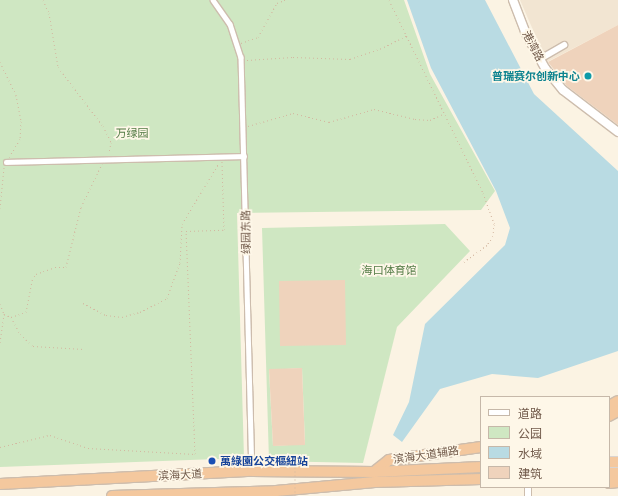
<!DOCTYPE html>
<html>
<head>
<meta charset="utf-8">
<style>
	body { margin:0 }
	#map { position:relative; width:618px; height:496px; overflow:hidden; background:#fbf3e3; font-family:Barlow,"Noto Sans SC",sans-serif }
	div>[style] { position:absolute }
	[style*='--x'] { left:calc(var(--x)*1px); top:calc(var(--y)*1px); width:calc(var(--w)*1px); rotate:calc(var(--a)*1deg) }
	.residential>* { inset:0; background:#f2e5d2 }
	.green>* { inset:0; background:#cfe7c2 }
	.water>* { inset:0; background:#b9dbe3 }
	.building>* { inset:0; background:#efd3bc }
	.path>* { height:1px; margin-top:-0.5px; transform-origin:0; background:repeating-linear-gradient(90deg,#d3b69f 0 1px,transparent 0 4px) }
	.roads { filter:drop-shadow(1px 0 #cdbdad) drop-shadow(-1px 0 #cdbdad) drop-shadow(0 1px #cdbdad) drop-shadow(0 -1px #cdbdad) }
	.pedestrian>* { height:4.5px; margin:-2.25px; padding:0 2.25px; transform-origin:2.25px; border-radius:2.25px; background:#fff }
	.minor>* { height:6px; margin:-3px; padding:0 3px; transform-origin:3px; border-radius:3px; background:#fff }
	.tertiary>* { height:8px; margin:-4px; padding:0 4px; transform-origin:4px; border-radius:4px; background:#fff }
	.trunk>* { height:10px; margin:-5px; padding:0 5px; transform-origin:5px; border-radius:5px; background:#f4c89e }
	.path-bridge>* { height:1px; margin-top:-0.5px; transform-origin:0; background:repeating-linear-gradient(90deg,#d3b69f 0 1px,transparent 0 4px) }
	.bridges { filter:drop-shadow(1px 0 #dad4d0) drop-shadow(-1px 0 #dad4d0) drop-shadow(0 1px #dad4d0) drop-shadow(0 -1px #dad4d0) }
	.trunk-bridge>* { height:10px; margin:-5px; padding:0 5px; transform-origin:5px; border-radius:5px; background:#f4c89e }
	.dots>* { width:11px; height:11px; translate:-50% -50%; box-sizing:border-box; border:2px solid #fef7e8; border-radius:50% }
	span { translate:-50% -50%; white-space:nowrap; text-align:center; line-height:1.15; -webkit-text-stroke:3.5px #fef7e8; paint-order:stroke }
	.street-label { font-size:11px; color:#715a4a }
	.culture-label { font-size:11px; color:#0d838f; font-weight:700 }
	.right { translate:-100% -50%; text-align:right }
	.park-label { font-size:11px; color:#547c46 }
	.transit-label { font-size:11px; color:#164399; font-weight:700 }
	.left { translate:0 -50%; text-align:left }
	.legend { position:absolute; left:480px; top:396px; width:130px; height:92px; box-sizing:border-box; background:#fef7e8; border:1px solid #c6b8a9; margin:0; padding:5px 7px; list-style:none; font-size:12px; color:#715a4a }
	.legend li { display:flex; align-items:center; gap:8px; height:20px }
	.legend b { width:20px; border:1px solid #c6b8a9 }
</style>
</head>
<body>
<div id="map">
	<div class="residential">
		<div style="clip-path:polygon(520px 0,618px 0,618px 25px,547px 62px)"></div>
	</div>
	<div class="green">
		<div style="clip-path:polygon(0 0,404px 0,430px 74px,495px 191px,481px 210px,237px 213px,244px 458px,0 467px)"></div>
		<div style="clip-path:polygon(evenodd,445px 224px,470px 251px,397px 327px,363px 463px,269px 461px,262px 228px,445px 224px,302px 368px,305px 444px,273px 446px,269px 370px,302px 368px)"></div>
	</div>
	<div class="water">
		<div style="clip-path:polygon(407px 0,485px 0,534px 94px,618px 171px,618px 351px,538px 378px,492px 374px,440px 389px,402px 442px,393px 435px,409px 402px,425px 324px,505px 245px,510px 228px,496px 191px,431px 68px)"></div>
	</div>
	<div class="building">
		<div style="clip-path:polygon(618px 25px,618px 125px,567px 86px,548px 62px)"></div>
		<div style="clip-path:polygon(345px 280px,346px 345px,280px 346px,279px 281px)"></div>
		<div style="clip-path:polygon(302px 368px,305px 445px,273px 446px,269px 369px)"></div>
	</div>
	<div class="path">
		<div style="--x:43;--y:0;--w:14;--a:65"></div>
		<div style="--x:49;--y:13;--w:55;--a:80.5"></div>
		<div style="--x:58;--y:67;--w:74;--a:52.7"></div>
		<div style="--x:103;--y:126;--w:18;--a:63"></div>
		<div style="--x:111;--y:142;--w:11;--a:100"></div>
		<div style="--x:389;--y:0;--w:215;--a:64"></div>
		<div style="--x:483;--y:193;--w:33;--a:70"></div>
		<div style="--x:494;--y:224;--w:12;--a:95"></div>
		<div style="--x:493;--y:236;--w:11;--a:124"></div>
		<div style="--x:487;--y:245;--w:31;--a:144"></div>
		<div style="--x:241;--y:43;--w:18;--a:-19"></div>
		<div style="--x:258;--y:37;--w:39;--a:-61"></div>
		<div style="--x:277;--y:3;--w:9;--a:-21"></div>
		<div style="--x:247;--y:60;--w:46;--a:-3.7"></div>
		<div style="--x:293;--y:57;--w:57;--a:2"></div>
		<div style="--x:350;--y:59;--w:36;--a:-19"></div>
		<div style="--x:384;--y:47;--w:25;--a:-27"></div>
		<div style="--x:0;--y:62;--w:37;--a:64"></div>
		<div style="--x:16;--y:95;--w:26;--a:79"></div>
		<div style="--x:21;--y:121;--w:18;--a:93"></div>
		<div style="--x:20;--y:139;--w:21;--a:121"></div>
		<div style="--x:248;--y:126;--w:47;--a:-16.1"></div>
		<div style="--x:293;--y:113;--w:37;--a:14"></div>
		<div style="--x:329;--y:122;--w:47;--a:-16.1"></div>
		<div style="--x:374;--y:109;--w:42;--a:13.7"></div>
		<div style="--x:415;--y:119;--w:15;--a:4"></div>
		<div style="--x:430;--y:120;--w:14;--a:-25"></div>
		<div style="--x:0;--y:208;--w:41;--a:-84.4"></div>
		<div style="--x:83;--y:303;--w:26;--a:28"></div>
		<div style="--x:106;--y:315;--w:16;--a:7"></div>
		<div style="--x:122;--y:317;--w:19;--a:-16"></div>
		<div style="--x:140;--y:312;--w:30;--a:-27"></div>
		<div style="--x:167;--y:298;--w:37;--a:-70"></div>
		<div style="--x:180;--y:263;--w:39;--a:-87"></div>
		<div style="--x:182;--y:224;--w:71;--a:-58.8"></div>
		<div style="--x:0;--y:304;--w:11;--a:68"></div>
		<div style="--x:4;--y:314;--w:30;--a:98"></div>
		<div style="--x:4;--y:314;--w:8;--a:23"></div>
		<div style="--x:11;--y:317;--w:19;--a:62"></div>
		<div style="--x:20;--y:334;--w:18;--a:43"></div>
		<div style="--x:33;--y:346;--w:51;--a:3.4"></div>
		<div style="--x:11;--y:317;--w:16;--a:-18"></div>
		<div style="--x:26;--y:312;--w:33;--a:-79"></div>
		<div style="--x:32;--y:280;--w:7;--a:-56"></div>
		<div style="--x:36;--y:274;--w:20;--a:-20"></div>
		<div style="--x:55;--y:267;--w:11;--a:0"></div>
		<div style="--x:66;--y:267;--w:62;--a:-76"></div>
		<div style="--x:81;--y:207;--w:48;--a:-64"></div>
		<div style="--x:0;--y:447;--w:51;--a:-13.5"></div>
		<div style="--x:50;--y:435;--w:40;--a:18.9"></div>
		<div style="--x:88;--y:448;--w:107;--a:3.2"></div>
		<div style="--x:195;--y:454;--w:223;--a:-92.3"></div>
		<div style="--x:186;--y:231;--w:38;--a:-2"></div>
		<div style="--x:224;--y:230;--w:69;--a:-91.7"></div>
	</div>
	<div class="roads">
		<div class="pedestrian">
			<div style="--x:213;--y:0;--w:29;--a:55"></div>
			<div style="--x:230;--y:24;--w:35;--a:72"></div>
			<div style="--x:241;--y:57;--w:414;--a:88.5"></div>
			<div style="--x:6;--y:162;--w:238;--a:-1.4"></div>
		</div>
		<div class="minor">
			<div style="--x:540;--y:59;--w:28;--a:-30"></div>
			<div style="--x:528;--y:496;--w:9;--a:-90"></div>
		</div>
		<div class="tertiary">
			<div style="--x:513;--y:0;--w:34;--a:69"></div>
			<div style="--x:525;--y:32;--w:41;--a:60.9"></div>
			<div style="--x:545;--y:68;--w:28;--a:51"></div>
			<div style="--x:563;--y:90;--w:69;--a:37.4"></div>
		</div>
		<div class="trunk">
			<div style="--x:609;--y:406;--w:10;--a:-29"></div>
			<div style="--x:609;--y:416;--w:10;--a:-29"></div>
			<div style="--x:374;--y:472;--w:19;--a:-39"></div>
			<div style="--x:389;--y:460;--w:93;--a:-8"></div>
			<div style="--x:609;--y:473;--w:9;--a:0"></div>
			<div style="--x:609;--y:483;--w:9;--a:-6"></div>
			<div style="--x:0;--y:484;--w:252;--a:-3"></div>
			<div style="--x:252;--y:471;--w:122;--a:0.5"></div>
			<div style="--x:374;--y:472;--w:107;--a:-2.7"></div>
			<div style="--x:112;--y:496;--w:164;--a:-1.7"></div>
			<div style="--x:276;--y:491;--w:99;--a:-5.2"></div>
			<div style="--x:375;--y:482;--w:106;--a:-1.6"></div>
		</div>
	</div>
	<div class="path-bridge">
		<div style="--x:295;--y:463;--w:33;--a:90"></div>
	</div>
	<div class="bridges">
		<div class="trunk-bridge">
			<div style="--x:609;--y:462;--w:9;--a:0"></div>
		</div>
	</div>
	<div class="dots">
		<div style="left:588px;top:76px;background:#0f9aa8"></div>
		<div style="left:212px;top:461px;background:#1a4fb4"></div>
	</div>
	<div class="street-label">
		<span style="left:533px;top:46px;rotate:62deg">港湾路</span>
		<span style="left:246px;top:232px;rotate:-91deg">绿园东路</span>
		<span style="left:426px;top:455px;rotate:-8deg">滨海大道辅路</span>
		<span style="left:180px;top:475px;rotate:-3deg">滨海大道</span>
	</div>
	<div class="culture-label">
		<span class="right" style="left:580px;top:76px">普瑞赛尔创新中心</span>
	</div>
	<div class="park-label">
		<span style="left:132px;top:133px">万绿园</span>
		<span style="left:389px;top:270px">海口体育馆</span>
	</div>
	<div class="transit-label">
		<span class="left" style="left:220px;top:461px">萬綠園公交樞紐站</span>
	</div>
	<ul class="legend">
	<li><b style="height:5px;background:#fff"></b>道路</li>
	<li><b style="height:11px;background:#cfe7c2"></b>公园</li>
	<li><b style="height:11px;background:#b9dbe3"></b>水域</li>
	<li><b style="height:11px;background:#efd3bc"></b>建筑</li>
	</ul>
</div>
</body>
</html>
